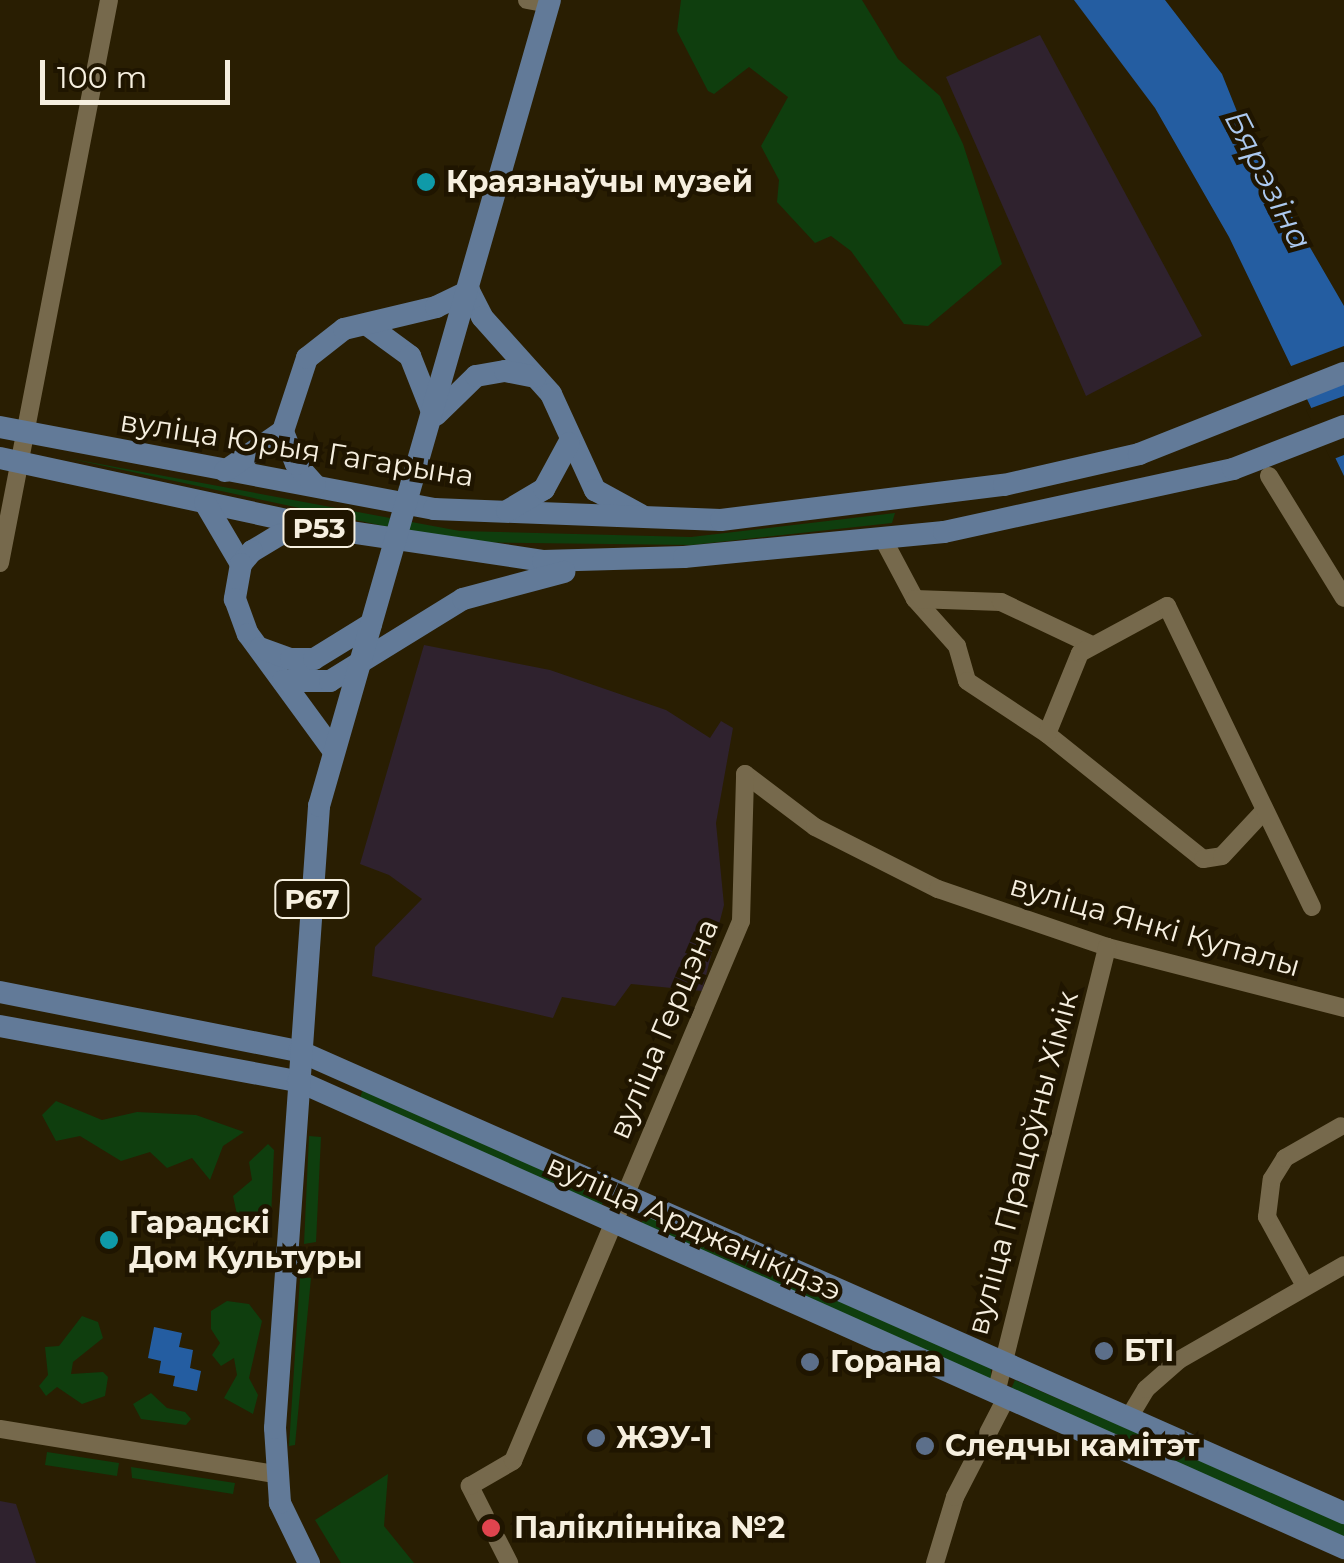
<!DOCTYPE html>
<html>
<head>
<meta charset="utf-8">
<style>
	body { margin:0 }
	#map { position:relative; width:1344px; height:1563px; overflow:hidden; background:#291e02; font-family:Montserrat,sans-serif }
	div>[style] { position:absolute }
	[style*='--x'] { left:calc(var(--x)*1px); top:calc(var(--y)*1px); width:calc(var(--w)*1px); rotate:calc(var(--a)*1deg) }
	.industrial>* { inset:0; background:#2f222e }
	.green>* { inset:0; background:#0f3e0e }
	.water>* { inset:0; background:#245da1 }
	.pier>* { inset:0; background:#291e02 }
	.minor>* { height:18px; margin:-9px; padding:0 9px; transform-origin:9px; border-radius:9px; background:#76694c }
	.major>* { height:22px; margin:-11px; padding:0 11px; transform-origin:11px; border-radius:11px; background:#627a98 }
	.dots>* { width:28px; height:28px; translate:-50% -50%; box-sizing:border-box; border:5px solid #1f1500; border-radius:50% }
	span { translate:-50% -50%; white-space:nowrap; text-align:center; line-height:1.15; -webkit-text-stroke:9px #1f1500; paint-order:stroke }
	.shield-label span { padding:2px 8px; background:#1f1500; border:2px solid; border-radius:8px; -webkit-text-stroke-width:0 }
	.shield-label { font-size:28px; color:#f6efdf; font-weight:700 }
	.poi-label { font-size:30px; color:#f6efdf; font-weight:700 }
	.left { translate:0 -50%; text-align:left }
	.street-label { font-size:30px; color:#f6efdf }
	.water-label { font-size:32px; color:#acc9ef; font-style:italic }
	.scale { position:absolute; left:40px; top:60px; width:190px; height:45px; box-sizing:border-box; border:5px solid #f6efdf; border-top:0; padding-left:12px; font-size:30px; line-height:35px; white-space:nowrap; color:#f6efdf; -webkit-text-stroke:8px #1f1500; paint-order:stroke }
</style>
</head>
<body>
<div id="map">
	<div class="industrial">
		<div style="clip-path:polygon(1040px 35px,1202px 336px,1086px 396px,946px 77px)"></div>
		<div style="clip-path:polygon(424px 645px,550px 670px,666px 710px,710px 738px,721px 721px,733px 728px,716px 823px,724px 905px,702px 991px,631px 984px,615px 1006px,562px 997px,553px 1018px,372px 976px,375px 947px,422px 899px,389px 875px,360px 864px)"></div>
		<div style="clip-path:polygon(0 1501px,16px 1504px,36px 1563px,0 1563px)"></div>
	</div>
	<div class="green">
		<div style="clip-path:polygon(681px 0,862px 0,898px 59px,940px 96px,963px 144px,1002px 264px,928px 326px,904px 324px,851px 251px,831px 236px,815px 243px,777px 202px,779px 180px,761px 146px,788px 97px,749px 67px,714px 94px,708px 91px,677px 31px)"></div>
		<div style="clip-path:polygon(67px 458px,460px 531px,691px 537px,895px 513px,892px 523px,692px 545px,458px 542px)"></div>
		<div style="clip-path:polygon(364px 1087px,605px 1198px,599px 1211px,359px 1100px)"></div>
		<div style="clip-path:polygon(56px 1101px,102px 1120px,137px 1112px,196px 1115px,244px 1132px,223px 1146px,210px 1180px,192px 1158px,167px 1168px,150px 1152px,121px 1161px,80px 1136px,56px 1141px,42px 1115px)"></div>
		<div style="clip-path:polygon(309px 1136px,321px 1137px,316px 1242px,304px 1244px)"></div>
		<div style="clip-path:polygon(268px 1144px,274px 1150px,271px 1218px,254px 1214px,239px 1224px,233px 1196px,252px 1180px,249px 1162px)"></div>
		<div style="clip-path:polygon(646px 1214px,991px 1367px,991px 1382px,640px 1226px)"></div>
		<div style="clip-path:polygon(300px 1277px,311px 1278px,295px 1445px,289px 1446px)"></div>
		<div style="clip-path:polygon(227px 1301px,249px 1304px,262px 1321px,249px 1378px,258px 1395px,253px 1414px,224px 1398px,237px 1375px,234px 1358px,221px 1366px,212px 1355px,220px 1343px,211px 1329px,211px 1311px)"></div>
		<div style="clip-path:polygon(82px 1316px,98px 1322px,103px 1338px,73px 1362px,71px 1374px,103px 1372px,108px 1377px,105px 1396px,82px 1404px,57px 1387px,46px 1396px,39px 1386px,48px 1375px,45px 1347px,59px 1346px)"></div>
		<div style="clip-path:polygon(1015px 1380px,1344px 1522px,1344px 1540px,1011px 1389px)"></div>
		<div style="clip-path:polygon(151px 1393px,167px 1408px,185px 1412px,191px 1419px,186px 1425px,141px 1419px,133px 1404px)"></div>
		<div style="clip-path:polygon(47px 1452px,119px 1463px,117px 1476px,45px 1465px)"></div>
		<div style="clip-path:polygon(131px 1467px,235px 1483px,233px 1494px,132px 1478px)"></div>
		<div style="clip-path:polygon(388px 1474px,384px 1526px,414px 1563px,341px 1563px,315px 1520px)"></div>
	</div>
	<div class="water">
		<div style="clip-path:polygon(1074px 0,1165px 0,1222px 74px,1250px 144px,1344px 306px,1344px 476px,1229px 237px,1155px 108px)"></div>
		<div style="clip-path:polygon(154px 1327px,182px 1333px,179px 1347px,193px 1350px,190px 1368px,201px 1371px,197px 1391px,173px 1386px,175px 1376px,159px 1373px,161px 1361px,148px 1358px)"></div>
	</div>
	<div class="pier">
		<div style="clip-path:polygon(1344px 346px,1344px 384px,1302px 400px,1286px 368px)"></div>
		<div style="clip-path:polygon(1344px 396px,1344px 455px,1331px 460px,1306px 410px)"></div>
	</div>
	<div class="minor">
		<div style="--x:527;--y:0;--w:22;--a:10"></div>
		<div style="--x:1269;--y:476;--w:143;--a:58.4"></div>
		<div style="--x:882;--y:537;--w:70;--a:62"></div>
		<div style="--x:915;--y:599;--w:63;--a:48.2"></div>
		<div style="--x:957;--y:646;--w:36;--a:74"></div>
		<div style="--x:967;--y:681;--w:96;--a:33.5"></div>
		<div style="--x:1047;--y:734;--w:200;--a:38.7"></div>
		<div style="--x:1203;--y:859;--w:19;--a:-9"></div>
		<div style="--x:1222;--y:856;--w:60;--a:-47"></div>
		<div style="--x:0;--y:563;--w:573;--a:-79.04"></div>
		<div style="--x:915;--y:599;--w:86;--a:2"></div>
		<div style="--x:1001;--y:602;--w:98;--a:25.3"></div>
		<div style="--x:1047;--y:734;--w:87;--a:-67.8"></div>
		<div style="--x:1080;--y:653;--w:99;--a:-28.4"></div>
		<div style="--x:1167;--y:606;--w:334;--a:64.3"></div>
		<div style="--x:745;--y:774;--w:88;--a:37.1"></div>
		<div style="--x:815;--y:827;--w:138;--a:26.8"></div>
		<div style="--x:938;--y:889;--w:179;--a:18.9"></div>
		<div style="--x:1107;--y:947;--w:245;--a:14.4"></div>
		<div style="--x:1305;--y:1286;--w:79;--a:-118.8"></div>
		<div style="--x:1267;--y:1217;--w:38;--a:-83"></div>
		<div style="--x:1272;--y:1179;--w:25;--a:-58"></div>
		<div style="--x:1285;--y:1158;--w:64;--a:-29.7"></div>
		<div style="--x:996;--y:1393;--w:460;--a:-76"></div>
		<div style="--x:1128;--y:1419;--w:35;--a:-59"></div>
		<div style="--x:1146;--y:1389;--w:44;--a:-41.3"></div>
		<div style="--x:1179;--y:1360;--w:190;--a:-29.9"></div>
		<div style="--x:0;--y:1429;--w:280;--a:9.3"></div>
		<div style="--x:485;--y:1516;--w:34;--a:-117"></div>
		<div style="--x:470;--y:1486;--w:50;--a:-30.2"></div>
		<div style="--x:513;--y:1461;--w:586;--a:-67.11"></div>
		<div style="--x:741;--y:921;--w:147;--a:-88.4"></div>
		<div style="--x:497;--y:1539;--w:27;--a:63"></div>
		<div style="--x:935;--y:1563;--w:69;--a:-73.1"></div>
		<div style="--x:955;--y:1497;--w:111;--a:-62.7"></div>
	</div>
	<div class="major">
		<div style="--x:469;--y:291;--w:29;--a:63"></div>
		<div style="--x:482;--y:317;--w:103;--a:48.1"></div>
		<div style="--x:551;--y:394;--w:106;--a:65.4"></div>
		<div style="--x:595;--y:490;--w:52;--a:28.5"></div>
		<div style="--x:369;--y:326;--w:51;--a:36.2"></div>
		<div style="--x:410;--y:356;--w:62;--a:68.4"></div>
		<div style="--x:436;--y:415;--w:56;--a:-44.3"></div>
		<div style="--x:476;--y:376;--w:29;--a:-10"></div>
		<div style="--x:505;--y:371;--w:31;--a:11"></div>
		<div style="--x:0;--y:427;--w:442;--a:10.7"></div>
		<div style="--x:434;--y:509;--w:287;--a:2.2"></div>
		<div style="--x:721;--y:520;--w:285;--a:-7.1"></div>
		<div style="--x:1004;--y:485;--w:139;--a:-12.9"></div>
		<div style="--x:1139;--y:454;--w:220;--a:-21.6"></div>
		<div style="--x:0;--y:458;--w:330;--a:12.2"></div>
		<div style="--x:323;--y:528;--w:222;--a:8.5"></div>
		<div style="--x:543;--y:561;--w:141;--a:-1.6"></div>
		<div style="--x:684;--y:557;--w:261;--a:-5.5"></div>
		<div style="--x:944;--y:532;--w:296;--a:-12.3"></div>
		<div style="--x:1233;--y:469;--w:119;--a:-21.2"></div>
		<div style="--x:225;--y:471;--w:70;--a:-34.6"></div>
		<div style="--x:315;--y:485;--w:28;--a:-132"></div>
		<div style="--x:296;--y:464;--w:35;--a:-112"></div>
		<div style="--x:283;--y:431;--w:77;--a:-71.8"></div>
		<div style="--x:307;--y:358;--w:47;--a:-38.1"></div>
		<div style="--x:344;--y:329;--w:95;--a:-13.4"></div>
		<div style="--x:436;--y:307;--w:37;--a:-26"></div>
		<div style="--x:205;--y:503;--w:71;--a:59.5"></div>
		<div style="--x:507;--y:511;--w:43;--a:-30.7"></div>
		<div style="--x:544;--y:489;--w:52;--a:-61.5"></div>
		<div style="--x:309;--y:530;--w:30;--a:171"></div>
		<div style="--x:279;--y:535;--w:31;--a:149"></div>
		<div style="--x:252;--y:551;--w:17;--a:130"></div>
		<div style="--x:241;--y:564;--w:36;--a:100"></div>
		<div style="--x:235;--y:599;--w:37;--a:70"></div>
		<div style="--x:248;--y:634;--w:144;--a:53.8"></div>
		<div style="--x:260;--y:648;--w:33;--a:20"></div>
		<div style="--x:291;--y:659;--w:23;--a:0"></div>
		<div style="--x:314;--y:659;--w:67;--a:-31.6"></div>
		<div style="--x:283;--y:681;--w:47;--a:0"></div>
		<div style="--x:330;--y:681;--w:156;--a:-31.7"></div>
		<div style="--x:463;--y:599;--w:105;--a:-15"></div>
		<div style="--x:0;--y:992;--w:305;--a:11.2"></div>
		<div style="--x:299;--y:1051;--w:1143;--a:23.85"></div>
		<div style="--x:0;--y:1026;--w:303;--a:10.5"></div>
		<div style="--x:298;--y:1081;--w:1146;--a:24.06"></div>
		<div style="--x:309;--y:1563;--w:67;--a:-115.8"></div>
		<div style="--x:280;--y:1503;--w:75;--a:-93.8"></div>
		<div style="--x:275;--y:1428;--w:624;--a:-85.95"></div>
		<div style="--x:319;--y:806;--w:838;--a:-74.01"></div>
	</div>
	<div class="dots">
		<div style="left:426px;top:182px;background:#0f9aa8"></div>
		<div style="left:109px;top:1240px;background:#0f9aa8"></div>
		<div style="left:1104px;top:1351px;background:#5c6f8a"></div>
		<div style="left:810px;top:1362px;background:#5c6f8a"></div>
		<div style="left:596px;top:1438px;background:#5c6f8a"></div>
		<div style="left:925px;top:1446px;background:#5c6f8a"></div>
		<div style="left:491px;top:1528px;background:#e0444e"></div>
	</div>
	<div class="shield-label">
		<span style="left:319px;top:528px">Р53</span>
		<span style="left:312px;top:899px">Р67</span>
	</div>
	<div class="poi-label">
		<span class="left" style="left:446px;top:182px">Краязнаўчы музей</span>
		<span class="left" style="left:129px;top:1240px">Гарадскі<br>Дом Культуры</span>
		<span class="left" style="left:1124px;top:1351px">БТІ</span>
		<span class="left" style="left:830px;top:1362px">Горана</span>
		<span class="left" style="left:616px;top:1438px">ЖЭУ-1</span>
		<span class="left" style="left:945px;top:1446px">Следчы камітэт</span>
		<span class="left" style="left:514px;top:1528px">Паліклінніка №2</span>
	</div>
	<div class="street-label">
		<span style="left:297px;top:449px;rotate:9deg">вуліца Юрыя Гагарына</span>
		<span style="left:1155px;top:926px;rotate:16deg">вуліца Янкі Купалы</span>
		<span style="left:664px;top:1029px;rotate:-67deg">вуліца Герцэна</span>
		<span style="left:1023px;top:1163px;rotate:-75deg">вуліца Працоўны Хімік</span>
		<span style="left:694px;top:1228px;rotate:24deg">вуліца Арджанікідзэ</span>
	</div>
	<div class="water-label">
		<span style="left:1268px;top:180px;rotate:63deg">Бярэзіна</span>
	</div>
	<div class="scale">100 m</div>
</div>
</body>
</html>
